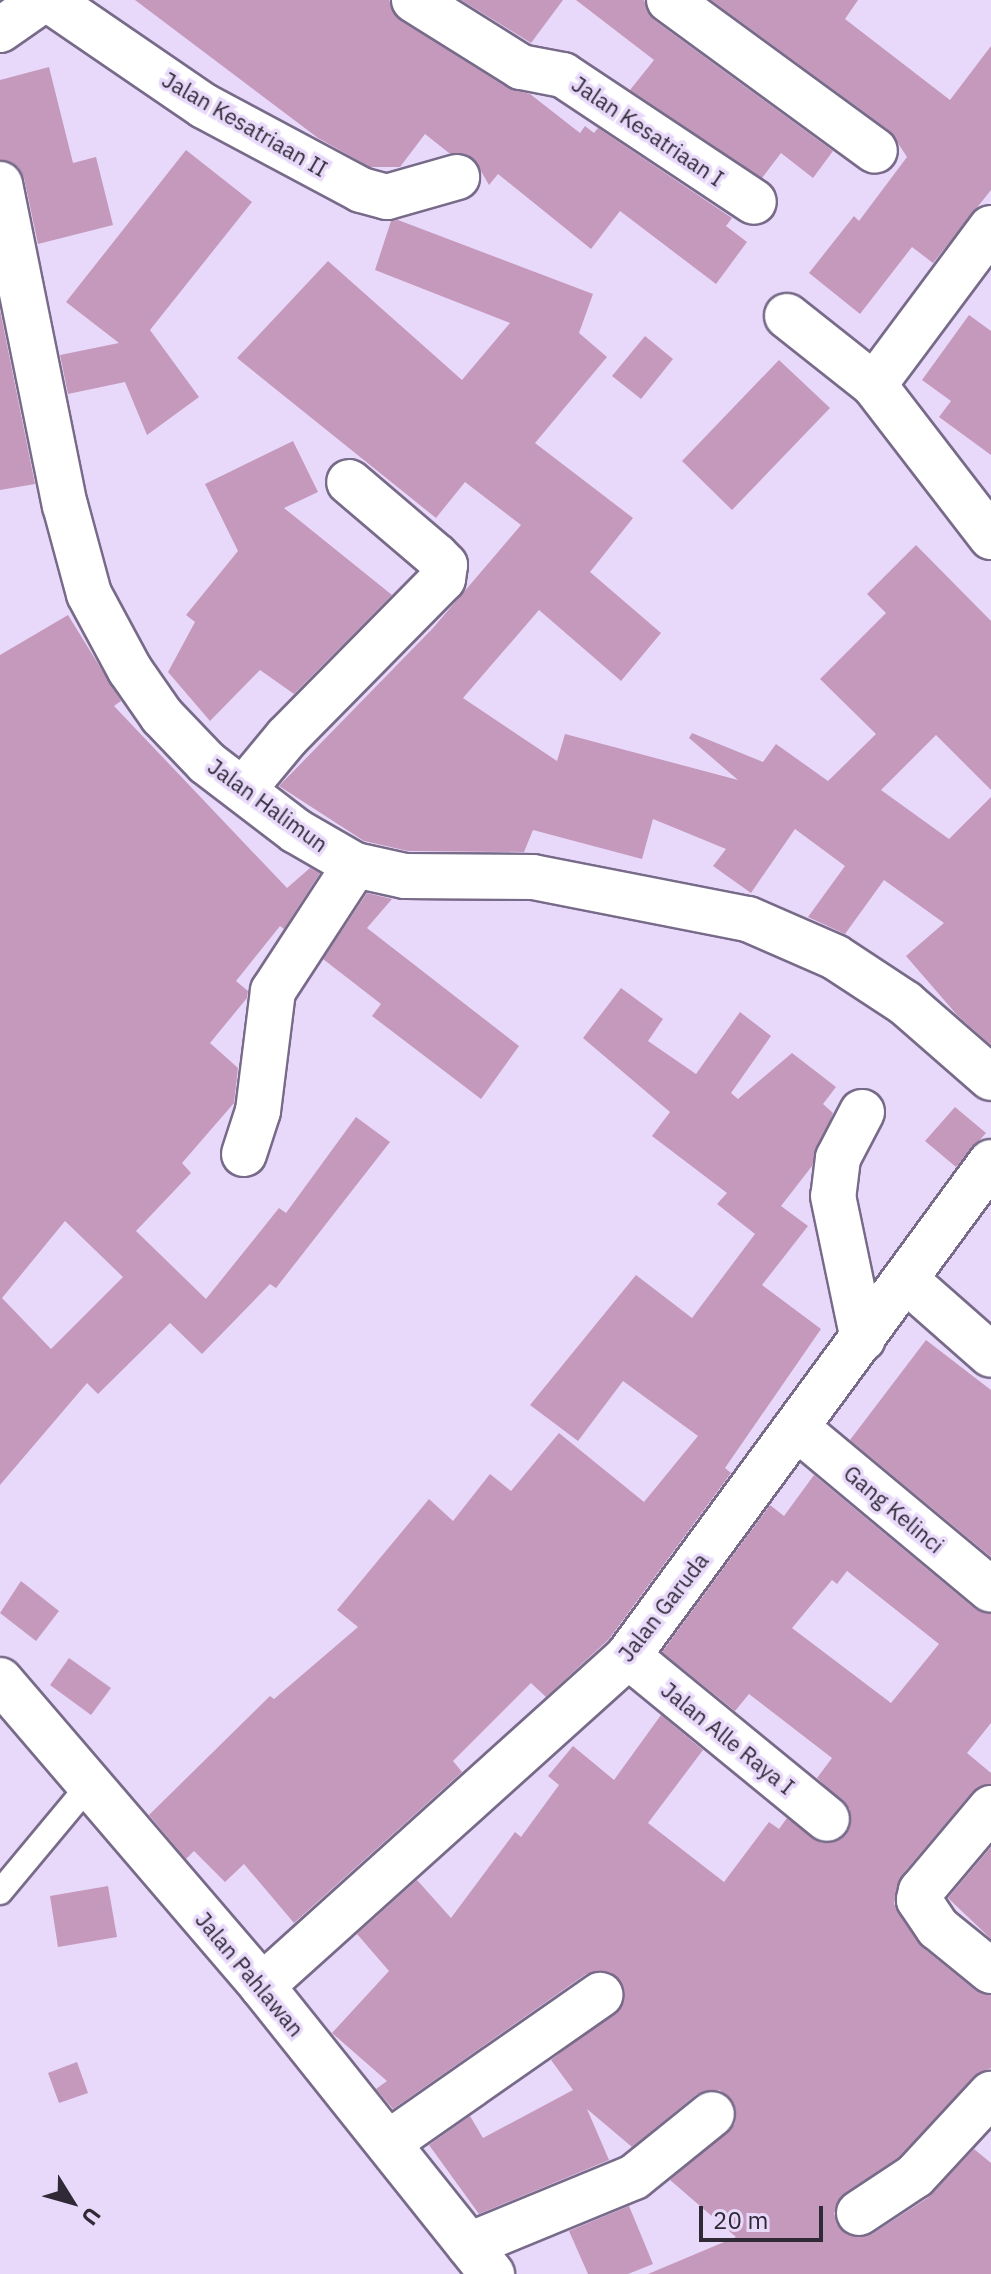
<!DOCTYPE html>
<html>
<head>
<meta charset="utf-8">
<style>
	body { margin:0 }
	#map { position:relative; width:991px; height:2274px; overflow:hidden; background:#e8d9fb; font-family:"IBM Plex Sans",sans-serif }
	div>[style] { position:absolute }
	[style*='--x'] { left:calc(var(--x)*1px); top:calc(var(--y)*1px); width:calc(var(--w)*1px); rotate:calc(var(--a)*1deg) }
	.building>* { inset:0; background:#c599bc }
	.roads { filter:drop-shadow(2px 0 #786b89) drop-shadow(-2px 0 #786b89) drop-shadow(0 2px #786b89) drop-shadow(0 -2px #786b89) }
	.service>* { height:24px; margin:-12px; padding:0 12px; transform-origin:12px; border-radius:12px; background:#fff }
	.minor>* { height:44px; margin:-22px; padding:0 22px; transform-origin:22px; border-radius:22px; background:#fff }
	.secondary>* { height:44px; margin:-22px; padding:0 22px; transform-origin:22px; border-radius:22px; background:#fff }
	span { translate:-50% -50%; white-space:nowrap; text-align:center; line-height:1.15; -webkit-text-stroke:7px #e8d9fb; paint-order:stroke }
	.street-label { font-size:22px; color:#302a37 }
	.north { position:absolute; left:32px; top:2162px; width:80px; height:80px; -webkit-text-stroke:6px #e8d9fb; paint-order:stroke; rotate:127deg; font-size:22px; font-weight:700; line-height:32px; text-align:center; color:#302a37 }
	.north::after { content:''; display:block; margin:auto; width:28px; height:36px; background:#302a37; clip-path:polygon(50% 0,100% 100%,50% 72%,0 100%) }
	.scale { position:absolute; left:699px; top:2206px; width:124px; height:36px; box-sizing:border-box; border:4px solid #302a37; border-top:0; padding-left:10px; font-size:24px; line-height:28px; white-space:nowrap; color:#302a37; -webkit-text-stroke:6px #e8d9fb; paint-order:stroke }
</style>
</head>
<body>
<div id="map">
	<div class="building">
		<div style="clip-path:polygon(135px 0,389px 0,401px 21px,508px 88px,530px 94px,580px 133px,585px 126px,594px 133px,598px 128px,732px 218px,726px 226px,747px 242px,716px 284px,620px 211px,591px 249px,498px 174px,489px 185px,474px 159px,449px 153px,425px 134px,400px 167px,370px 167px,318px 138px)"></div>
		<div style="clip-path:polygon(461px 0,563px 0,531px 43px)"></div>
		<div style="clip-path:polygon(576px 0,644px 0,654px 20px,833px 151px,813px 178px,781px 153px,762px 178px,630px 90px,654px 60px)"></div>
		<div style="clip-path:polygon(711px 0,858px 0,845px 19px,950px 100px,991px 46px,991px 190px,933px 263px,912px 247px,860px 314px,809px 273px,854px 216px,859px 221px,907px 157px,890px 131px)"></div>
		<div style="clip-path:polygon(49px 67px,73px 163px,96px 157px,113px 225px,38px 244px,24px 178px,18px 167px,0 160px,0 80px)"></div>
		<div style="clip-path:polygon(186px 150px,252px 202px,150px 330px,199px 397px,147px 435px,125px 382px,68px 394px,60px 355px,119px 343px,66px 302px)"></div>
		<div style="clip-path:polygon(398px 220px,593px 294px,579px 333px,607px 357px,535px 443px,633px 518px,590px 572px,661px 633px,621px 681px,539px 610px,463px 698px,557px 761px,565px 734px,738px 780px,689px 738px,692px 733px,763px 762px,776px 744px,828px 781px,876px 734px,820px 679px,886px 613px,867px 594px,916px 545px,991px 621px,991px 790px,936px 735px,881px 790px,949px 839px,991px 797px,991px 1045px,957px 1015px,906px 956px,944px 923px,884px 880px,845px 934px,808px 917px,845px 866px,795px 829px,751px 893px,713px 866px,726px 849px,653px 819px,642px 859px,533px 830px,524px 852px,408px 851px,364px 841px,279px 786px,433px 628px,521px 525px,465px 482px,436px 518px,237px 358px,328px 261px,462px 380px,510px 323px,375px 270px,391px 221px)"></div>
		<div style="clip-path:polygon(0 310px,35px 484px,0 490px)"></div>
		<div style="clip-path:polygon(969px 315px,991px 331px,991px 455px,939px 417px,951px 401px,922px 380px)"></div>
		<div style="clip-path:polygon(645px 336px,673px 359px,641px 399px,612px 376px)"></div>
		<div style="clip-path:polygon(779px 360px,830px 408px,732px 510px,682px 461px)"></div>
		<div style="clip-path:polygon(293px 441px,318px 492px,284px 508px,392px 595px,294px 694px,260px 670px,210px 721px,168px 672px,195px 622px,186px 615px,238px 551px,205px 484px)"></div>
		<div style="clip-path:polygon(evenodd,68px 615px,121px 701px,114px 706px,287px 888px,310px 868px,320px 873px,284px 929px,280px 926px,236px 981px,248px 991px,247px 998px,210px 1043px,238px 1068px,234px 1103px,182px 1163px,191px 1173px,136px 1231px,206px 1299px,279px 1208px,286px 1213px,356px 1117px,390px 1142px,276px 1288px,270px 1284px,202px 1354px,170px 1323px,98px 1394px,87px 1383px,0 1485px,0 655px,68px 615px,65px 1221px,123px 1277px,51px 1349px,2px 1298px,65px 1221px)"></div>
		<div style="clip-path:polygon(367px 893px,392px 899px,367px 928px,519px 1046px,481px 1099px,372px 1016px,381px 1004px,323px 959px)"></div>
		<div style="clip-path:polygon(621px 988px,663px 1019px,648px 1041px,696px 1074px,740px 1012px,771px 1036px,731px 1093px,738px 1099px,792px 1053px,836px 1087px,823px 1104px,833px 1113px,812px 1166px,781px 1206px,808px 1226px,762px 1285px,821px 1329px,725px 1468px,731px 1473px,609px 1639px,546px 1697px,531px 1683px,453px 1761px,462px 1772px,294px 1923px,244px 1864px,225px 1882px,194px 1851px,186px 1859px,149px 1815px,270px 1696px,274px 1699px,358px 1627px,337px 1610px,429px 1499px,453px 1521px,490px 1474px,511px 1491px,559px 1433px,644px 1502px,698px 1436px,623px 1381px,578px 1441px,530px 1405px,636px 1275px,692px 1318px,755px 1234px,717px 1204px,727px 1193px,652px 1136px,670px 1112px,583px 1038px)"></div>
		<div style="clip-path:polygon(955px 1107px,986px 1133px,956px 1167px,925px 1141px)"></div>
		<div style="clip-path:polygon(926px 1340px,991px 1390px,991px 1557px,850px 1440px)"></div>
		<div style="clip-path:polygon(evenodd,814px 1475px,975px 1609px,991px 1614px,991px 1723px,967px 1753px,991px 1773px,991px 1784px,972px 1792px,902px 1875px,894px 1904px,922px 1947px,975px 1990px,991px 1995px,991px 2068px,973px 2077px,899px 2157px,845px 2193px,834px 2214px,847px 2235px,872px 2234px,929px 2197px,974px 2149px,991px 2163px,991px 2274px,648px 2274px,736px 2237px,670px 2180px,735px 2124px,736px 2109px,720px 2090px,697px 2094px,632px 2147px,587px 2109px,609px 2160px,479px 2214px,429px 2145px,470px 2116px,483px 2138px,573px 2090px,551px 2060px,622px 2006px,621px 1981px,610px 1972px,586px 1974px,393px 2109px,376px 2089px,387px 2081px,332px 2033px,389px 1971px,357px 1934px,417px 1880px,451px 1918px,515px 1832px,521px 1837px,559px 1785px,548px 1776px,573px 1746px,614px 1780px,661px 1715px,703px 1750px,648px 1823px,724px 1882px,769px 1822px,779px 1829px,787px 1818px,822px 1843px,846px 1835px,850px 1809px,817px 1778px,832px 1758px,749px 1694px,735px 1711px,662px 1652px,770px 1505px,784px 1516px,814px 1475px,847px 1571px,939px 1644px,891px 1703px,792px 1628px,832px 1580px,837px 1584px,847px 1571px)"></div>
		<div style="clip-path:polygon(21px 1581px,59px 1611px,36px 1641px,0 1613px)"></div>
		<div style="clip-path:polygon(69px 1658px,111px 1688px,91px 1715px,50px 1685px)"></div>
		<div style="clip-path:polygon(991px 1847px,991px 1939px,948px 1898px)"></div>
		<div style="clip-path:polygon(108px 1886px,117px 1937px,58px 1947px,50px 1896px)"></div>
		<div style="clip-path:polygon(77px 2062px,88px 2093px,59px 2103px,48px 2073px)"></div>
		<div style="clip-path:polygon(629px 2206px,653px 2264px,628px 2274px,588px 2274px,569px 2231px)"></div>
	</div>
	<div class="roads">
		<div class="service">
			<div style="--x:0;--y:1892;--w:139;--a:-50.2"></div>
		</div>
		<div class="minor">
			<div style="--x:49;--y:0;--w:188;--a:34.4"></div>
			<div style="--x:204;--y:106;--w:178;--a:28.1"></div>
			<div style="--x:361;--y:190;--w:27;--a:15"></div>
			<div style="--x:387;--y:197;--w:73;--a:-15.9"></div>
			<div style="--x:414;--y:0;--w:126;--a:32.1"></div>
			<div style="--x:521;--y:67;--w:43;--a:10.8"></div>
			<div style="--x:563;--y:75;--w:229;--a:33.6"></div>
			<div style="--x:669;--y:0;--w:255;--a:36.2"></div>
			<div style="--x:0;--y:30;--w:52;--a:-34.9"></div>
			<div style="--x:0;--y:184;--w:328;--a:78.6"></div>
			<div style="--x:65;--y:505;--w:92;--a:74.9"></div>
			<div style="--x:89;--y:594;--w:86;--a:61.7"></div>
			<div style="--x:130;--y:670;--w:56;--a:55.2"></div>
			<div style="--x:162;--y:716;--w:65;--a:46.2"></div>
			<div style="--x:207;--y:763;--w:112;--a:37.4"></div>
			<div style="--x:296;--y:831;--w:68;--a:30"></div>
			<div style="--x:355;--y:865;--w:51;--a:12.4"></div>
			<div style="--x:405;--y:876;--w:128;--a:0.4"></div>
			<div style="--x:533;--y:877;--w:219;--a:11.1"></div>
			<div style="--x:748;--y:919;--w:95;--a:23.6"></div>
			<div style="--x:835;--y:957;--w:84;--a:33.3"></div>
			<div style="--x:905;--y:1003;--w:114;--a:41.1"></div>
			<div style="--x:991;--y:228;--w:196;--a:126.7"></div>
			<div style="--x:874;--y:385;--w:192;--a:52.4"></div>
			<div style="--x:787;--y:316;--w:111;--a:38.4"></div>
			<div style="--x:243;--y:790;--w:69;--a:-50.3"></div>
			<div style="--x:287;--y:737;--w:222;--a:-45.4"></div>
			<div style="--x:443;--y:579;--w:14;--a:-82"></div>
			<div style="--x:445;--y:565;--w:13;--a:-135"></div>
			<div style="--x:436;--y:556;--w:114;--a:-139.6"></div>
			<div style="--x:862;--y:1112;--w:52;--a:117.6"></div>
			<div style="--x:838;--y:1158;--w:38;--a:97"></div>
			<div style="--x:833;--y:1196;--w:146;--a:78.2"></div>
			<div style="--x:244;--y:1154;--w:45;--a:-72"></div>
			<div style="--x:258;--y:1111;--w:121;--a:-82.9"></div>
			<div style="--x:273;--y:991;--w:150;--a:-56.9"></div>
			<div style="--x:906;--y:1280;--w:113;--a:41.4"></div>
			<div style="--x:798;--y:1429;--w:251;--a:39.8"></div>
			<div style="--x:628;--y:1656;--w:257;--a:39.3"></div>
			<div style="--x:991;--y:1808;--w:109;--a:130.1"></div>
			<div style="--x:921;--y:1891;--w:9;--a:103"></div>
			<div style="--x:919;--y:1900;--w:34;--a:56"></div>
			<div style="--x:938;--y:1928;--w:68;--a:39.1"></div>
			<div style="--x:262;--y:1986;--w:493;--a:-42"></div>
			<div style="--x:628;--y:1656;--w:613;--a:-53.69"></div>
			<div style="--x:388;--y:2143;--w:259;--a:-34.9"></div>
			<div style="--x:859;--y:2213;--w:67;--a:-33.5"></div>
			<div style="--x:915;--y:2176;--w:112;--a:-47.2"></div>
			<div style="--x:469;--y:2245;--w:178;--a:-22.4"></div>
			<div style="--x:634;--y:2177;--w:100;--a:-38.9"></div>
		</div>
		<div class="secondary">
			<div style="--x:0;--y:1680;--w:403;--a:49.4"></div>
			<div style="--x:262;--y:1986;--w:369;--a:51.4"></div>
		</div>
	</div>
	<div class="street-label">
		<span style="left:245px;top:124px;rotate:30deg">Jalan Kesatriaan II</span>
		<span style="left:648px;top:131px;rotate:34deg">Jalan Kesatriaan I</span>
		<span style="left:268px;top:805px;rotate:36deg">Jalan Halimun</span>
		<span style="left:894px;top:1509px;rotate:40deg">Gang Kelinci</span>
		<span style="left:663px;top:1607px;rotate:-52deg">Jalan Garuda</span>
		<span style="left:728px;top:1738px;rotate:39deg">Jalan Alle Raya I</span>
		<span style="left:250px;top:1974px;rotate:50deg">Jalan Pahlawan</span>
	</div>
	<div class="north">U</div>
	<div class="scale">20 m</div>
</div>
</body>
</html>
